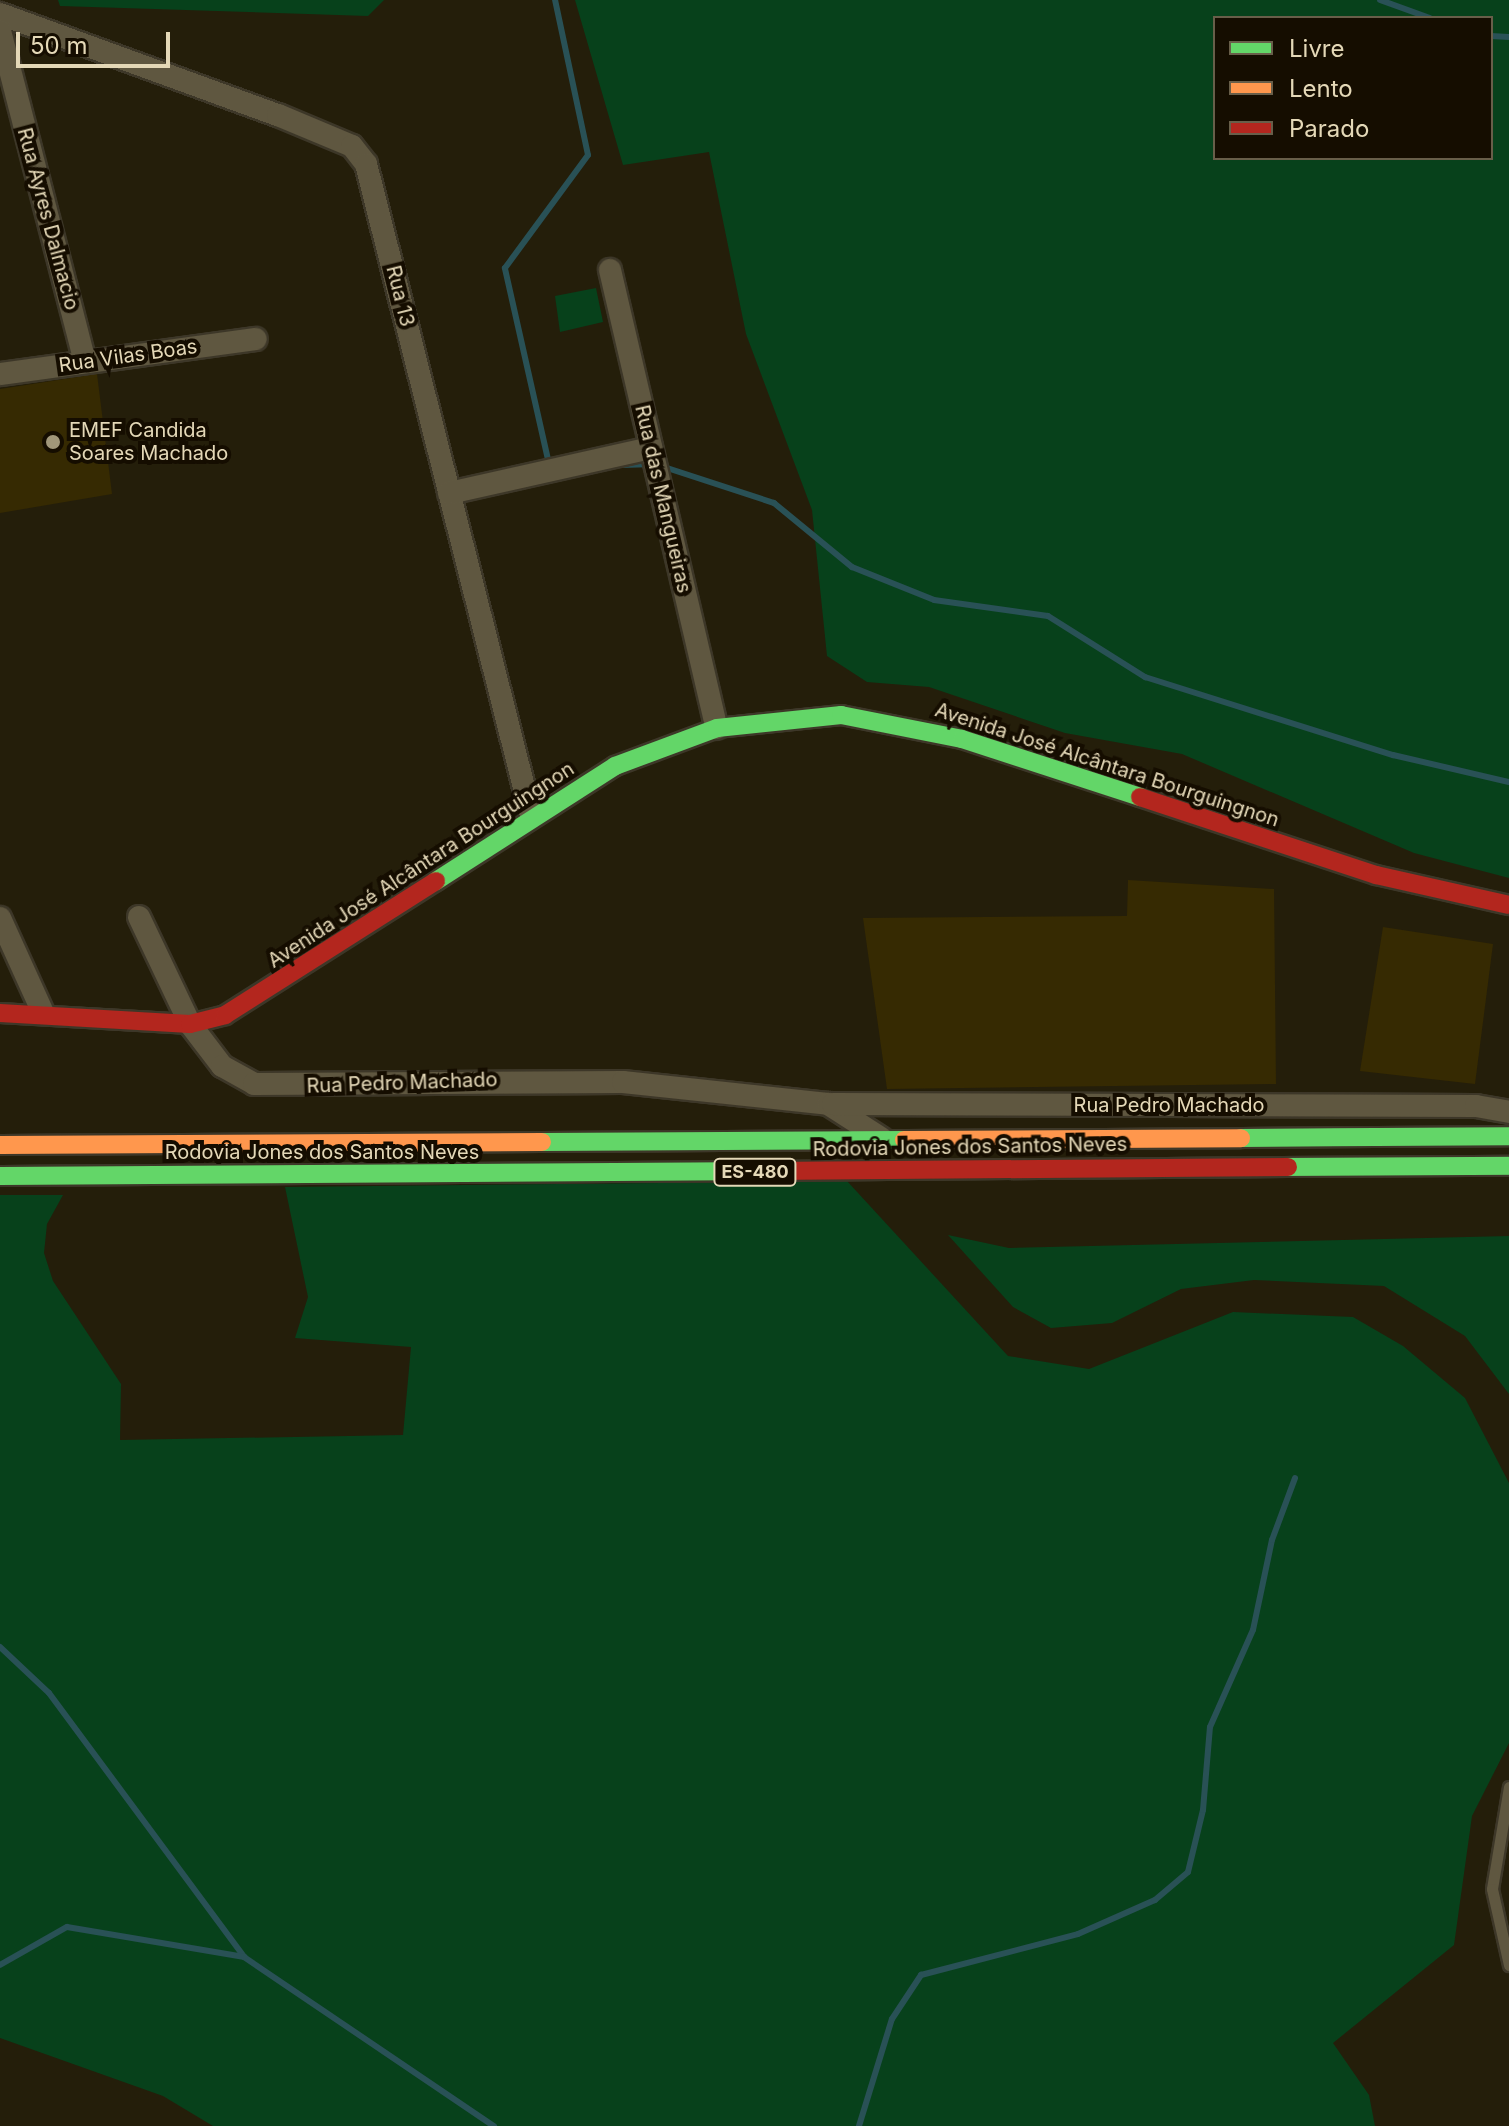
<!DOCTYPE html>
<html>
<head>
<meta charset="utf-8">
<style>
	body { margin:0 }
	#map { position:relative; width:1509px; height:2126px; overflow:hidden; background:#241e0a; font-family:Inter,sans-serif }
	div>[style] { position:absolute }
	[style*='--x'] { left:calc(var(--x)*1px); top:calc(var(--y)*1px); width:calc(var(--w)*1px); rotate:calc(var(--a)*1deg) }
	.built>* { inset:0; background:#362a02 }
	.green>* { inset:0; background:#07411b }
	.stream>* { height:6px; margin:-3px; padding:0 3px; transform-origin:3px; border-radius:3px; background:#295156 }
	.roads { filter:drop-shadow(2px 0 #3d3728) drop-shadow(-2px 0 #3d3728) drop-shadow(0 2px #3d3728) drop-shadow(0 -2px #3d3728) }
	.lane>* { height:11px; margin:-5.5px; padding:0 5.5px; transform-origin:5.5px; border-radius:5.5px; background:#5f5740 }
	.street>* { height:22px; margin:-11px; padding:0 11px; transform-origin:11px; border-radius:11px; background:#5f5740 }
	.fast>* { height:18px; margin:-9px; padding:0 9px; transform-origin:9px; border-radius:9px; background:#63d668 }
	.slow>* { height:18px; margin:-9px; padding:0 9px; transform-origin:9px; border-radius:9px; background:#ff974d }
	.jam>* { height:18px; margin:-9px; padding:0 9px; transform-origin:9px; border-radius:9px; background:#b3261e }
	.dots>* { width:22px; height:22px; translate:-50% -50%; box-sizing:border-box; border:4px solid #150d00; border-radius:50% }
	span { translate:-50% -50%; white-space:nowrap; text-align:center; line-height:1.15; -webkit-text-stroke:8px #150d00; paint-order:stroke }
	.shield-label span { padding:2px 6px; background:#150d00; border:2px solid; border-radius:6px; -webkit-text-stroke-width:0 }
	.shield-label { font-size:18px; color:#e4d8b7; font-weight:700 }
	.street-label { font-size:20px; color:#e4d8b7 }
	.poi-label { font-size:20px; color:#e4d8b7 }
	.left { translate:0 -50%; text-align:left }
	.legend { position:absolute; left:1213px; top:16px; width:280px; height:144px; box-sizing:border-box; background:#150d00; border:2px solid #685e49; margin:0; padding:10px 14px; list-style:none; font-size:24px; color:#e4d8b7 }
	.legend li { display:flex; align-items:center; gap:16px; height:40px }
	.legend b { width:40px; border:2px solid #685e49 }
	.scale { position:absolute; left:16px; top:32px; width:154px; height:36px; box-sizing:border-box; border:4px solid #e4d8b7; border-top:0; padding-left:10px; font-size:24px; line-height:28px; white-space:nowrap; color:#e4d8b7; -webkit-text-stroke:6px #150d00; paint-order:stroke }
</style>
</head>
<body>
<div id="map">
	<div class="built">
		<div style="clip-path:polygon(97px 374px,112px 494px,0 513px,0 389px)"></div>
		<div style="clip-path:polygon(1128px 880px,1274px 889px,1276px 1084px,887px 1089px,863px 918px,1127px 916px)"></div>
		<div style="clip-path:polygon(1383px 927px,1493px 944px,1475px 1084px,1360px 1071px)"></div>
	</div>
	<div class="green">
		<div style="clip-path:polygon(58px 0,384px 0,368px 16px,60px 6px)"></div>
		<div style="clip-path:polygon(evenodd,575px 0,1509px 0,1509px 878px,1414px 853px,1182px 754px,1065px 733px,929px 687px,867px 682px,827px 656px,812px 510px,746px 334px,709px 152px,623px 165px,575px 0,1215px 18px,1491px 18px,1491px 158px,1215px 158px,1215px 18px)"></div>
		<div style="clip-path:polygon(596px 288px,603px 322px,560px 332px,555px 296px)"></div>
		<div style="clip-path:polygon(847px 1181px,1008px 1356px,1089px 1369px,1233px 1312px,1353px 1317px,1403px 1346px,1465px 1398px,1509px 1483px,1509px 1743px,1472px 1816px,1454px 1945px,1333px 2043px,1369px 2095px,1375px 2126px,213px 2126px,163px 2096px,0 2038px,0 1195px,63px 1195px,47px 1224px,44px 1253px,53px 1281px,121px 1384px,120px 1440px,403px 1435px,411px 1347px,295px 1338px,308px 1297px,285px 1187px)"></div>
		<div style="clip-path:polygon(948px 1235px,1009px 1248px,1509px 1236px,1509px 1394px,1465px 1336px,1384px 1286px,1254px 1280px,1181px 1289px,1112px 1323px,1051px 1328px,1013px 1307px)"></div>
	</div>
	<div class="stream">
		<div style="--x:1380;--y:0;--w:53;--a:19.8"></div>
		<div style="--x:1491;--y:36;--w:18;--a:3"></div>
		<div style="--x:549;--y:464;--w:201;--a:-102.7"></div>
		<div style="--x:505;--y:268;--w:140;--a:-53.7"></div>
		<div style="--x:588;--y:155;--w:158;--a:-102"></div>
		<div style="--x:622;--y:465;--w:24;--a:-2"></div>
		<div style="--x:664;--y:467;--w:116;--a:18.1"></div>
		<div style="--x:774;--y:503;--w:101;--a:39.4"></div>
		<div style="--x:852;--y:567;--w:88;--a:21.9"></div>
		<div style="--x:934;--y:600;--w:115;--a:8"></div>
		<div style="--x:1048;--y:616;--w:115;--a:32.2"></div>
		<div style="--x:1145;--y:677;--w:260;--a:17.5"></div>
		<div style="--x:1393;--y:755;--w:119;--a:13.1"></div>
		<div style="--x:0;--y:1647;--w:67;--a:43.2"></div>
		<div style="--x:49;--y:1693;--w:328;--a:53.5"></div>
		<div style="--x:244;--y:1957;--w:302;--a:34.1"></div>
		<div style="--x:0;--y:1965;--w:77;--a:-29.6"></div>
		<div style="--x:67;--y:1927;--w:180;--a:9.6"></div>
		<div style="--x:859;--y:2126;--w:112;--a:-72.9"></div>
		<div style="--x:892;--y:2019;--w:53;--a:-56.6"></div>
		<div style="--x:921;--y:1975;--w:162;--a:-14.6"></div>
		<div style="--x:1078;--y:1934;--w:84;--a:-23.8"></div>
		<div style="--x:1155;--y:1900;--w:43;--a:-40.3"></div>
		<div style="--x:1188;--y:1872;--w:64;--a:-76.4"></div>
		<div style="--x:1203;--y:1810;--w:83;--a:-85.2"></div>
		<div style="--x:1210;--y:1727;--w:106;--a:-66.1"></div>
		<div style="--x:1253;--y:1630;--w:92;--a:-78.1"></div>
		<div style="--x:1272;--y:1540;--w:66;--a:-69.6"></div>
	</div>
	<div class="roads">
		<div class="lane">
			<div style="--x:1509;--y:1787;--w:103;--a:99.5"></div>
			<div style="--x:1492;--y:1889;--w:78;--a:77.4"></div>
		</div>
		<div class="street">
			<div style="--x:0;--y:14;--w:296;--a:20"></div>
			<div style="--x:278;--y:115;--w:80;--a:22.7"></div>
			<div style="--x:352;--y:146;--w:23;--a:52"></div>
			<div style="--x:366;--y:164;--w:672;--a:75.78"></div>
			<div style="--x:0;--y:31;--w:341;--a:75.6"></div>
			<div style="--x:610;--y:270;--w:470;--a:76.9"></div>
			<div style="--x:0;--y:374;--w:258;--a:-7.8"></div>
			<div style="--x:449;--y:493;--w:207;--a:-12.6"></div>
			<div style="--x:139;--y:917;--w:119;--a:64.5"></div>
			<div style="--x:190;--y:1024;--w:53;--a:52.7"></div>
			<div style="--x:222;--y:1066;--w:37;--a:29"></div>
			<div style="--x:254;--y:1084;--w:369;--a:-0.3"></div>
			<div style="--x:623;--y:1082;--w:206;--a:6.1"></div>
			<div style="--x:828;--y:1104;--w:63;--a:32.7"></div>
			<div style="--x:0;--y:918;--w:104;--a:65.6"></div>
			<div style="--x:833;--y:1104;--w:643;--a:0.18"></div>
			<div style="--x:1476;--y:1106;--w:34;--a:10"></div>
		</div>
		<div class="fast">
			<div style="--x:436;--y:881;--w:213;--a:-32.7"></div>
			<div style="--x:615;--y:766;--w:109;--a:-20.4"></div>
			<div style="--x:717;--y:728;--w:125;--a:-6"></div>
			<div style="--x:841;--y:715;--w:123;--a:11.2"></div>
			<div style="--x:962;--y:739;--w:187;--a:18"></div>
			<div style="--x:1241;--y:1138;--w:268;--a:-0.4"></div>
			<div style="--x:542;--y:1142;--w:362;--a:-0.3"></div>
			<div style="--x:1288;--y:1167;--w:221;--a:-0.3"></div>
			<div style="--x:0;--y:1176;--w:766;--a:-0.37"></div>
		</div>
		<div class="slow">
			<div style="--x:904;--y:1140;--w:337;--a:-0.3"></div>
			<div style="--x:0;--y:1145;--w:542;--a:-0.32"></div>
		</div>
		<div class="jam">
			<div style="--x:1140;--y:797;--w:249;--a:18.3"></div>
			<div style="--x:1376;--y:875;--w:136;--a:12.7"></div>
			<div style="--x:0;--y:1013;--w:190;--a:3.3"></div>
			<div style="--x:190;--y:1024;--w:36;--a:-14"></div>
			<div style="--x:225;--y:1015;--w:250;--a:-32.4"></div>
			<div style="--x:766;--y:1171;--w:522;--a:-0.44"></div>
		</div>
	</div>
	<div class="dots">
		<div style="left:53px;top:442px;background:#a1977a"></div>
	</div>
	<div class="shield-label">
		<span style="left:755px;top:1172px">ES-480</span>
	</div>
	<div class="street-label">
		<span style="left:48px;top:219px;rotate:75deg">Rua Ayres Dalmacio</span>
		<span style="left:400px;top:296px;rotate:76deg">Rua 13</span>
		<span style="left:128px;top:356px;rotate:-8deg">Rua Vilas Boas</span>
		<span style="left:663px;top:499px;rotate:77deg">Rua das Mangueiras</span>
		<span style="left:1107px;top:765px;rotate:18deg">Avenida José Alcântara Bourguingnon</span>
		<span style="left:421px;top:865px;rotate:-33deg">Avenida José Alcântara Bourguingnon</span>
		<span style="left:402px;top:1083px;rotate:-2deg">Rua Pedro Machado</span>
		<span style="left:1169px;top:1105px">Rua Pedro Machado</span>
		<span style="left:970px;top:1147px;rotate:-1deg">Rodovia Jones dos Santos Neves</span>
		<span style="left:322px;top:1152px">Rodovia Jones dos Santos Neves</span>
	</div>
	<div class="poi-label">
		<span class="left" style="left:69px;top:442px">EMEF Candida<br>Soares Machado</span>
	</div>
	<ul class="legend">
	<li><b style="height:10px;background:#63d668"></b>Livre</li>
	<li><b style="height:10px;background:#ff974d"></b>Lento</li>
	<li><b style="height:10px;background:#b3261e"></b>Parado</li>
	</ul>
	<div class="scale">50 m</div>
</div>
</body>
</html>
